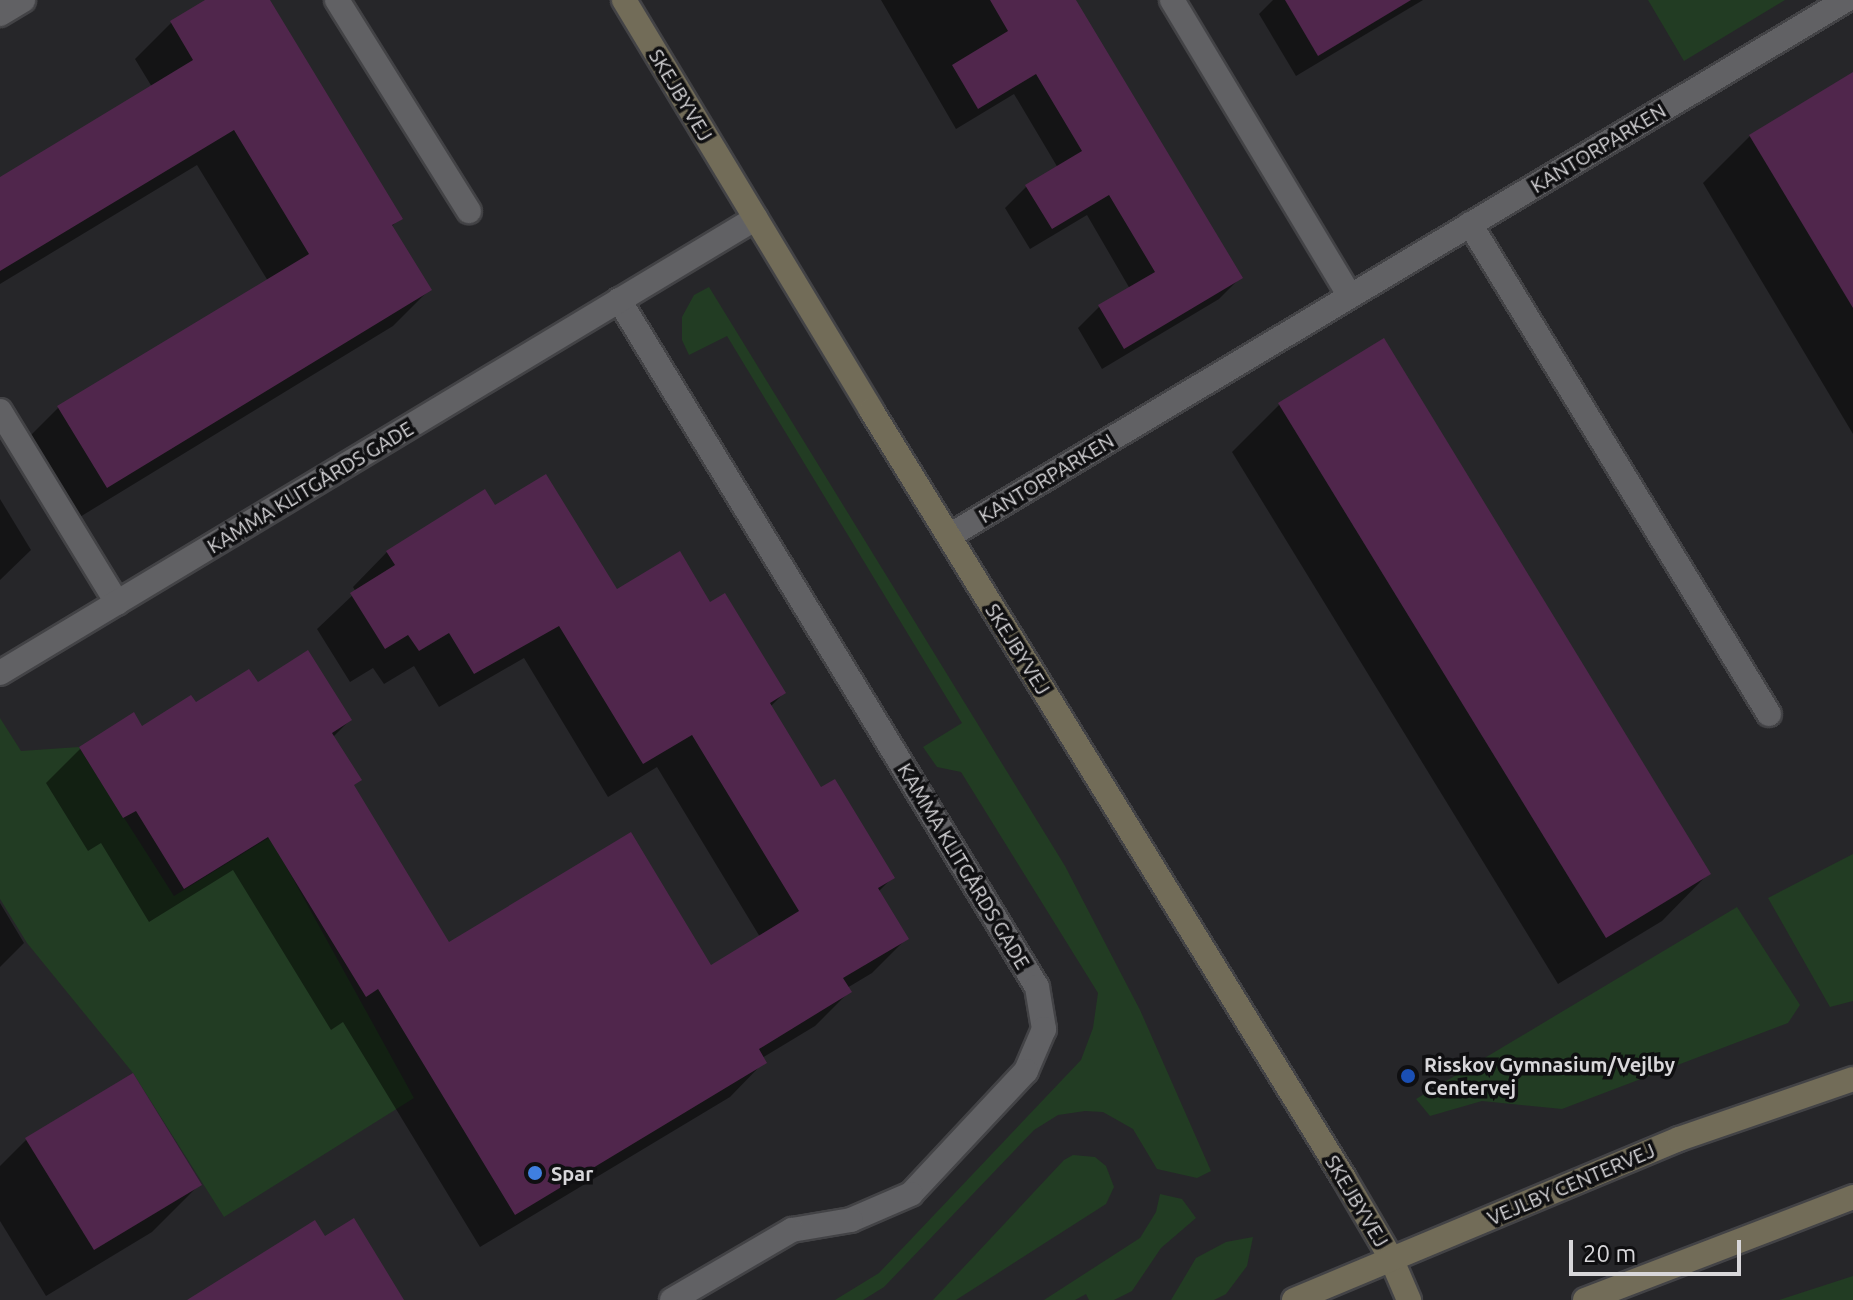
<!DOCTYPE html>
<html>
<head>
<meta charset="utf-8">
<style>
	body { margin:0 }
	#map { position:relative; width:1853px; height:1300px; overflow:hidden; background:#262629; font-family:Ubuntu,sans-serif }
	div>[style] { position:absolute }
	[style*='--x'] { left:calc(var(--x)*1px); top:calc(var(--y)*1px); width:calc(var(--w)*1px); rotate:calc(var(--a)*1deg) }
	.green>* { inset:0; background:#223c23 }
	.shadow>* { inset:0; background:#0007 }
	.building>* { inset:0; background:#50264c }
	.roads { filter:drop-shadow(2px 0 #434346) drop-shadow(-2px 0 #434346) drop-shadow(0 2px #434346) drop-shadow(0 -2px #434346) }
	.lane>* { height:24px; margin:-12px; padding:0 12px; transform-origin:12px; border-radius:12px; background:#616164 }
	.street>* { height:24px; margin:-12px; padding:0 12px; transform-origin:12px; border-radius:12px; background:#616164 }
	.secondary>* { height:24px; margin:-12px; padding:0 12px; transform-origin:12px; border-radius:12px; background:#726c58 }
	.dots>* { width:22px; height:22px; translate:-50% -50%; box-sizing:border-box; border:4px solid #0f0f11; border-radius:50% }
	span { translate:-50% -50%; white-space:nowrap; text-align:center; line-height:1.15; -webkit-text-stroke:7px #0f0f11; paint-order:stroke }
	.street-label { font-size:20px; color:#d8d7da }
	.poi-label { font-size:20px; color:#d8d7da; font-weight:700 }
	.left { translate:0 -50%; text-align:left }
	.scale { position:absolute; left:1569px; top:1240px; width:172px; height:36px; box-sizing:border-box; border:4px solid #d8d7da; border-top:0; padding-left:10px; font-size:24px; line-height:28px; white-space:nowrap; color:#d8d7da; -webkit-text-stroke:6px #0f0f11; paint-order:stroke }
</style>
</head>
<body>
<div id="map">
	<div class="green">
		<div style="clip-path:polygon(1648px 0,1785px 0,1684px 61px)"></div>
		<div style="clip-path:polygon(709px 287px,1065px 866px,1140px 1010px,1211px 1171px,1197px 1178px,1157px 1169px,1133px 1129px,1103px 1112px,1085px 1111px,1058px 1115px,1034px 1130px,884px 1287px,863px 1300px,835px 1300px,879px 1273px,1081px 1060px,1093px 1028px,1098px 993px,961px 772px,937px 767px,923px 747px,962px 723px,727px 336px,689px 355px,682px 340px,682px 317px,694px 295px)"></div>
		<div style="clip-path:polygon(0 718px,21px 751px,79px 747px,174px 896px,270px 837px,414px 1098px,224px 1217px,133px 1073px,27px 943px,0 899px)"></div>
		<div style="clip-path:polygon(1853px 854px,1853px 1001px,1830px 1007px,1768px 898px)"></div>
		<div style="clip-path:polygon(1737px 907px,1800px 1005px,1788px 1023px,1562px 1109px,1482px 1101px,1430px 1116px,1416px 1099px)"></div>
		<div style="clip-path:polygon(1073px 1155px,1095px 1157px,1106px 1166px,1114px 1187px,1106px 1204px,956px 1300px,933px 1300px,1064px 1160px)"></div>
		<div style="clip-path:polygon(1160px 1194px,1182px 1199px,1196px 1218px,1161px 1248px,1132px 1291px,1114px 1300px,1089px 1300px,1086px 1294px,1075px 1300px,1044px 1300px,1140px 1238px,1156px 1212px)"></div>
		<div style="clip-path:polygon(1253px 1237px,1247px 1266px,1226px 1294px,1214px 1300px,1171px 1300px,1196px 1258px,1226px 1242px)"></div>
		<div style="clip-path:polygon(1853px 1276px,1853px 1300px,1779px 1300px)"></div>
	</div>
	<div class="shadow">
		<div style="clip-path:polygon(209px 0,267px 0,400px 218px,391px 227px,429px 290px,393px 326px,70px 523px,22px 444px,58px 408px,268px 281px,197px 165px,0 284px,0 179px,152px 87px,135px 59px,171px 23px)"></div>
		<div style="clip-path:polygon(881px 0,1074px 0,1240px 278px,1219px 299px,1102px 369px,1078px 328px,1099px 307px,1130px 289px,1087px 215px,1030px 249px,1005px 208px,1027px 186px,1058px 168px,1014px 94px,956px 129px)"></div>
		<div style="clip-path:polygon(1273px 0,1423px 0,1296px 76px,1259px 14px)"></div>
		<div style="clip-path:polygon(1853px 79px,1853px 434px,1703px 183px,1750px 136px)"></div>
		<div style="clip-path:polygon(1280px 404px,1709px 873px,1662px 921px,1558px 984px,1232px 452px)"></div>
		<div style="clip-path:polygon(0 499px,31px 550px,0 580px)"></div>
		<div style="clip-path:polygon(494px 508px,617px 591px,710px 605px,784px 693px,770px 707px,821px 790px,892px 878px,878px 892px,906px 939px,872px 973px,847px 988px,849px 992px,815px 1026px,762px 1058px,764px 1062px,730px 1097px,480px 1247px,343px 1022px,331px 1030px,233px 870px,149px 922px,101px 843px,88px 851px,46px 783px,80px 749px,133px 715px,141px 729px,195px 705px,257px 685px,350px 720px,333px 737px,352px 786px,448px 945px,711px 967px,760px 937px,657px 767px,608px 797px,524px 658px,439px 707px,414px 666px,384px 684px,373px 668px,350px 682px,317px 629px,356px 592px,353px 587px,387px 552px)"></div>
		<div style="clip-path:polygon(0 903px,24px 943px,0 967px)"></div>
		<div style="clip-path:polygon(26px 1140px,199px 1185px,152px 1232px,46px 1296px,0 1221px,0 1166px)"></div>
	</div>
	<div class="building">
		<div style="clip-path:polygon(205px 0,270px 0,403px 219px,392px 225px,432px 290px,107px 488px,57px 406px,309px 254px,234px 130px,0 271px,0 177px,193px 60px,170px 21px)"></div>
		<div style="clip-path:polygon(990px 0,1076px 0,1243px 278px,1124px 349px,1098px 305px,1155px 272px,1109px 195px,1052px 229px,1025px 185px,1082px 151px,1036px 74px,978px 109px,952px 65px,1008px 31px)"></div>
		<div style="clip-path:polygon(1285px 0,1411px 0,1318px 56px)"></div>
		<div style="clip-path:polygon(1853px 72px,1853px 308px,1749px 135px)"></div>
		<div style="clip-path:polygon(1384px 338px,1711px 874px,1606px 938px,1278px 403px)"></div>
		<div style="clip-path:polygon(546px 474px,617px 589px,680px 551px,710px 602px,725px 593px,786px 693px,770px 703px,821px 787px,835px 779px,895px 878px,878px 888px,909px 939px,843px 978px,852px 992px,759px 1049px,767px 1063px,515px 1215px,378px 989px,366px 997px,268px 837px,184px 889px,136px 811px,123px 818px,79px 747px,134px 712px,142px 726px,191px 695px,196px 702px,249px 669px,258px 682px,308px 650px,352px 720px,332px 733px,362px 780px,354px 785px,449px 942px,631px 832px,711px 965px,799px 911px,692px 735px,643px 764px,559px 626px,474px 674px,449px 633px,419px 651px,408px 635px,385px 649px,350px 593px,395px 565px,386px 551px,485px 489px,495px 505px)"></div>
		<div style="clip-path:polygon(133px 1073px,202px 1185px,94px 1250px,25px 1138px)"></div>
		<div style="clip-path:polygon(354px 1218px,404px 1300px,187px 1300px,315px 1220px,325px 1236px)"></div>
	</div>
	<div class="roads">
		<div class="lane">
			<div style="--x:1470;--y:224;--w:574;--a:58.61"></div>
		</div>
		<div class="street">
			<div style="--x:337;--y:0;--w:249;--a:58"></div>
			<div style="--x:1172;--y:0;--w:345;--a:59"></div>
			<div style="--x:0;--y:14;--w:27;--a:-31"></div>
			<div style="--x:619;--y:300;--w:804;--a:58.68"></div>
			<div style="--x:1037;--y:987;--w:43;--a:80.5"></div>
			<div style="--x:1044;--y:1029;--w:46;--a:113.2"></div>
			<div style="--x:1026;--y:1071;--w:168;--a:133.1"></div>
			<div style="--x:911;--y:1194;--w:65;--a:156.6"></div>
			<div style="--x:851;--y:1220;--w:60;--a:170.4"></div>
			<div style="--x:792;--y:1230;--w:139;--a:149.7"></div>
			<div style="--x:0;--y:411;--w:225;--a:58.6"></div>
			<div style="--x:949;--y:536;--w:1045;--a:-30.86"></div>
			<div style="--x:0;--y:673;--w:882;--a:-31.04"></div>
		</div>
		<div class="secondary">
			<div style="--x:624;--y:0;--w:479;--a:58.9"></div>
			<div style="--x:871;--y:410;--w:902;--a:58.37"></div>
			<div style="--x:1344;--y:1178;--w:93;--a:59.6"></div>
			<div style="--x:1391;--y:1258;--w:46;--a:66.8"></div>
			<div style="--x:1294;--y:1300;--w:417;--a:-22.7"></div>
			<div style="--x:1679;--y:1139;--w:184;--a:-19"></div>
			<div style="--x:1585;--y:1300;--w:287;--a:-21"></div>
		</div>
	</div>
	<div class="dots">
		<div style="left:1408px;top:1076px;background:#1a4fb4"></div>
		<div style="left:535px;top:1173px;background:#3f7fe0"></div>
	</div>
	<div class="street-label">
		<span style="left:681px;top:95px;rotate:59deg">SKEJBYVEJ</span>
		<span style="left:1598px;top:148px;rotate:-31deg">KANTORPARKEN</span>
		<span style="left:1046px;top:478px;rotate:-31deg">KANTORPARKEN</span>
		<span style="left:310px;top:487px;rotate:-31deg">KAMMA KLITGÅRDS GADE</span>
		<span style="left:1018px;top:649px;rotate:58deg">SKEJBYVEJ</span>
		<span style="left:964px;top:866px;rotate:59deg">KAMMA KLITGÅRDS GADE</span>
		<span style="left:1571px;top:1184px;rotate:-23deg">VEJLBY CENTERVEJ</span>
		<span style="left:1357px;top:1201px;rotate:59deg">SKEJBYVEJ</span>
	</div>
	<div class="poi-label">
		<span class="left" style="left:1424px;top:1076px">Risskov Gymnasium/Vejlby<br>Centervej</span>
		<span class="left" style="left:551px;top:1173px">Spar</span>
	</div>
	<div class="scale">20 m</div>
</div>
</body>
</html>
